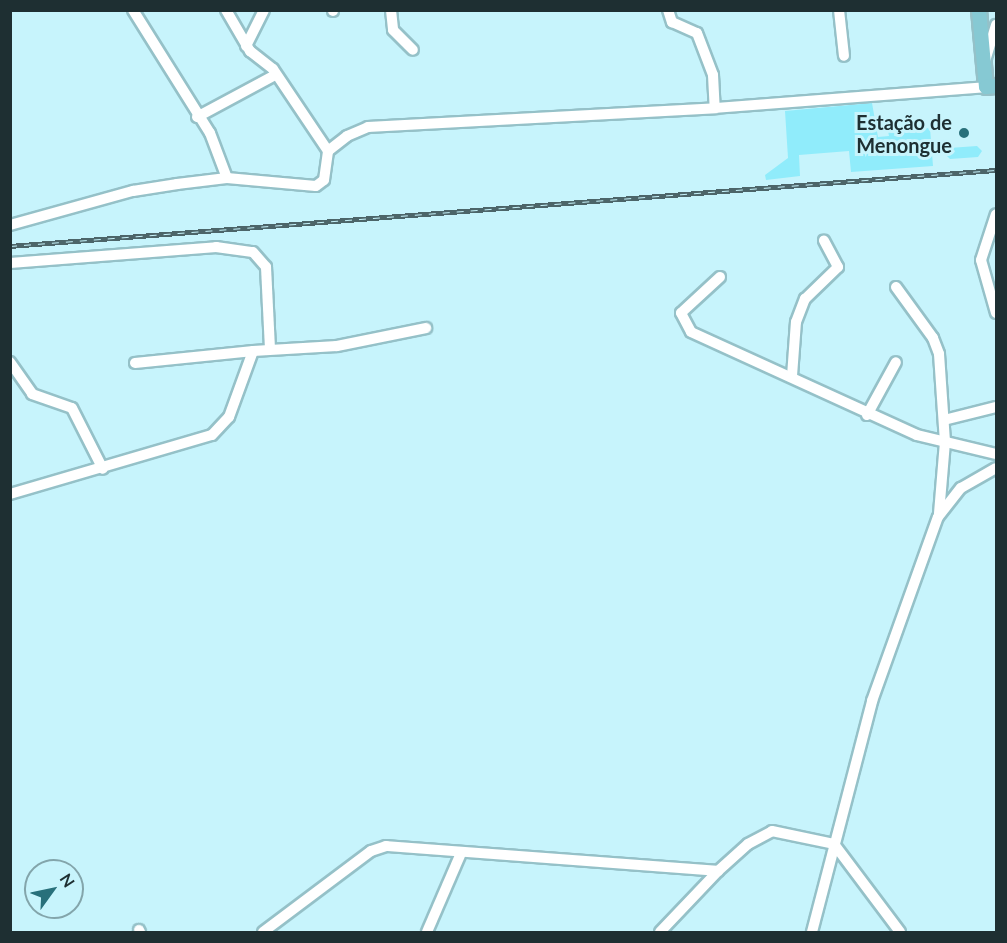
<!DOCTYPE html>
<html>
<head>
<meta charset="utf-8">
<style>
	body { margin:0 }
	#map { position:relative; width:1007px; height:943px; overflow:hidden; background:#c7f4fc; font-family:Lato,sans-serif }
	div>[style] { position:absolute }
	[style*='--x'] { left:calc(var(--x)*1px); top:calc(var(--y)*1px); width:calc(var(--w)*1px); rotate:calc(var(--a)*1deg) }
	.green>* { inset:0; background:#90ecfb }
	.roads { filter:drop-shadow(2px 0 #95c1c8) drop-shadow(-2px 0 #95c1c8) drop-shadow(0 2px #95c1c8) drop-shadow(0 -2px #95c1c8) }
	.minor>* { height:10px; margin:-5px; padding:0 5px; transform-origin:5px; border-radius:5px; background:#fff }
	.major>* { height:14px; margin:-7px; padding:0 7px; transform-origin:7px; border-radius:7px; background:#86c9d3 }
	.rail>* { height:4.5px; margin-top:-2.25px; transform-origin:0; background:repeating-linear-gradient(90deg,#c7f4fc 0 7px,#4c6569 0 14px); box-sizing:border-box; border-block:2px solid #4c6569 }
	.dots>* { width:16px; height:16px; translate:-50% -50%; box-sizing:border-box; border:3px solid #c7f4fc; border-radius:50% }
	span { translate:-50% -50%; white-space:nowrap; text-align:center; line-height:1.15; -webkit-text-stroke:6px #c7f4fc; paint-order:stroke }
	.poi-label { font-size:20px; color:#1e2f32; font-weight:700 }
	.right { translate:-100% -50%; text-align:right }
	.frame { position:absolute; inset:0; border:12px solid #1e2f32; pointer-events:none }
	.north { position:absolute; left:24px; top:859px; width:60px; height:60px; box-sizing:border-box; background:#c7f4fc; border:2px solid #83a5ab; border-radius:50%; rotate:57deg; font-size:16px; font-weight:700; line-height:24px; text-align:center; color:#1e2f32 }
	.north::after { content:''; display:block; margin:auto; width:21px; height:27px; background:#28707b; clip-path:polygon(50% 0,100% 100%,50% 72%,0 100%) }
</style>
</head>
<body>
<div id="map">
	<div class="green">
		<div style="clip-path:polygon(872px 103px,878px 137px,889px 136px,888px 131px,930px 128px,933px 166px,851px 172px,849px 151px,799px 155px,800px 176px,766px 180px,765px 175px,788px 158px,785px 111px)"></div>
		<div style="clip-path:polygon(977px 146px,982px 151px,978px 157px,950px 159px,945px 154px,949px 148px)"></div>
	</div>
	<div class="roads">
		<div class="minor">
			<div style="--x:133;--y:10;--w:145;--a:58"></div>
			<div style="--x:210;--y:133;--w:48;--a:69.3"></div>
			<div style="--x:226;--y:10;--w:48;--a:59.7"></div>
			<div style="--x:250;--y:51;--w:29;--a:38"></div>
			<div style="--x:273;--y:69;--w:99;--a:56.1"></div>
			<div style="--x:391;--y:10;--w:20;--a:84"></div>
			<div style="--x:393;--y:30;--w:28;--a:45"></div>
			<div style="--x:668;--y:10;--w:13;--a:72"></div>
			<div style="--x:672;--y:22;--w:27;--a:24"></div>
			<div style="--x:697;--y:33;--w:45;--a:69.1"></div>
			<div style="--x:713;--y:75;--w:33;--a:87"></div>
			<div style="--x:839;--y:10;--w:46;--a:83.8"></div>
			<div style="--x:333;--y:11;--w:1;--a:-90"></div>
			<div style="--x:246;--y:46;--w:40;--a:-63.4"></div>
			<div style="--x:985;--y:61;--w:38;--a:-73"></div>
			<div style="--x:197;--y:117;--w:89;--a:-28.3"></div>
			<div style="--x:10;--y:225;--w:128;--a:-15.5"></div>
			<div style="--x:133;--y:191;--w:45;--a:-9"></div>
			<div style="--x:177;--y:184;--w:50;--a:-6.8"></div>
			<div style="--x:227;--y:178;--w:89;--a:5.1"></div>
			<div style="--x:316;--y:186;--w:10;--a:-37"></div>
			<div style="--x:324;--y:180;--w:29;--a:-82"></div>
			<div style="--x:328;--y:151;--w:24;--a:-38"></div>
			<div style="--x:347;--y:136;--w:23;--a:-23"></div>
			<div style="--x:368;--y:127;--w:348;--a:-3.1"></div>
			<div style="--x:715;--y:108;--w:272;--a:-4.4"></div>
			<div style="--x:10;--y:263;--w:207;--a:-4.4"></div>
			<div style="--x:216;--y:247;--w:37;--a:8"></div>
			<div style="--x:253;--y:252;--w:20;--a:49"></div>
			<div style="--x:266;--y:267;--w:81;--a:87.2"></div>
			<div style="--x:720;--y:277;--w:53;--a:137.3"></div>
			<div style="--x:681;--y:313;--w:21;--a:62"></div>
			<div style="--x:691;--y:332;--w:248;--a:24.5"></div>
			<div style="--x:917;--y:435;--w:81;--a:13.5"></div>
			<div style="--x:896;--y:287;--w:63;--a:54"></div>
			<div style="--x:933;--y:338;--w:17;--a:69"></div>
			<div style="--x:939;--y:354;--w:88;--a:86.1"></div>
			<div style="--x:945;--y:442;--w:72;--a:94.8"></div>
			<div style="--x:996;--y:313;--w:55;--a:-105.8"></div>
			<div style="--x:981;--y:260;--w:48;--a:-71.9"></div>
			<div style="--x:10;--y:362;--w:39;--a:55"></div>
			<div style="--x:32;--y:394;--w:42;--a:19.3"></div>
			<div style="--x:72;--y:408;--w:68;--a:63.1"></div>
			<div style="--x:135;--y:363;--w:119;--a:-5.8"></div>
			<div style="--x:792;--y:376;--w:54;--a:-85.8"></div>
			<div style="--x:796;--y:322;--w:25;--a:-69"></div>
			<div style="--x:805;--y:299;--w:46;--a:-44.1"></div>
			<div style="--x:838;--y:267;--w:30;--a:-118"></div>
			<div style="--x:867;--y:415;--w:60;--a:-61.3"></div>
			<div style="--x:944;--y:420;--w:54;--a:-14"></div>
			<div style="--x:10;--y:494;--w:210;--a:-16.3"></div>
			<div style="--x:212;--y:435;--w:25;--a:-47"></div>
			<div style="--x:229;--y:417;--w:70;--a:-70"></div>
			<div style="--x:253;--y:351;--w:84;--a:-3.4"></div>
			<div style="--x:337;--y:346;--w:91;--a:-11.4"></div>
			<div style="--x:139;--y:930;--w:2;--a:63"></div>
			<div style="--x:263;--y:932;--w:135;--a:-36.9"></div>
			<div style="--x:371;--y:851;--w:16;--a:-18"></div>
			<div style="--x:386;--y:846;--w:333;--a:4.3"></div>
			<div style="--x:427;--y:932;--w:86;--a:-66.7"></div>
			<div style="--x:660;--y:932;--w:84;--a:-46.4"></div>
			<div style="--x:718;--y:871;--w:40;--a:-42"></div>
			<div style="--x:748;--y:844;--w:27;--a:-28"></div>
			<div style="--x:772;--y:831;--w:63;--a:11.8"></div>
			<div style="--x:834;--y:844;--w:110;--a:53.1"></div>
			<div style="--x:812;--y:932;--w:239;--a:-75.4"></div>
			<div style="--x:872;--y:701;--w:195;--a:-70.3"></div>
			<div style="--x:938;--y:517;--w:37;--a:-52"></div>
			<div style="--x:961;--y:488;--w:40;--a:-29.7"></div>
		</div>
		<div class="major">
			<div style="--x:979;--y:10;--w:77;--a:84.8"></div>
			<div style="--x:986;--y:87;--w:10;--a:-6"></div>
		</div>
	</div>
	<div class="rail">
		<div style="--x:10;--y:246;--w:989;--a:-4.41"></div>
	</div>
	<div class="dots">
		<div style="left:964px;top:133px;background:#28707b"></div>
	</div>
	<div class="poi-label">
		<span class="right" style="left:952px;top:134px">Estação de<br>Menongue</span>
	</div>
	<div class="frame"></div>
	<div class="north">N</div>
</div>
</body>
</html>
